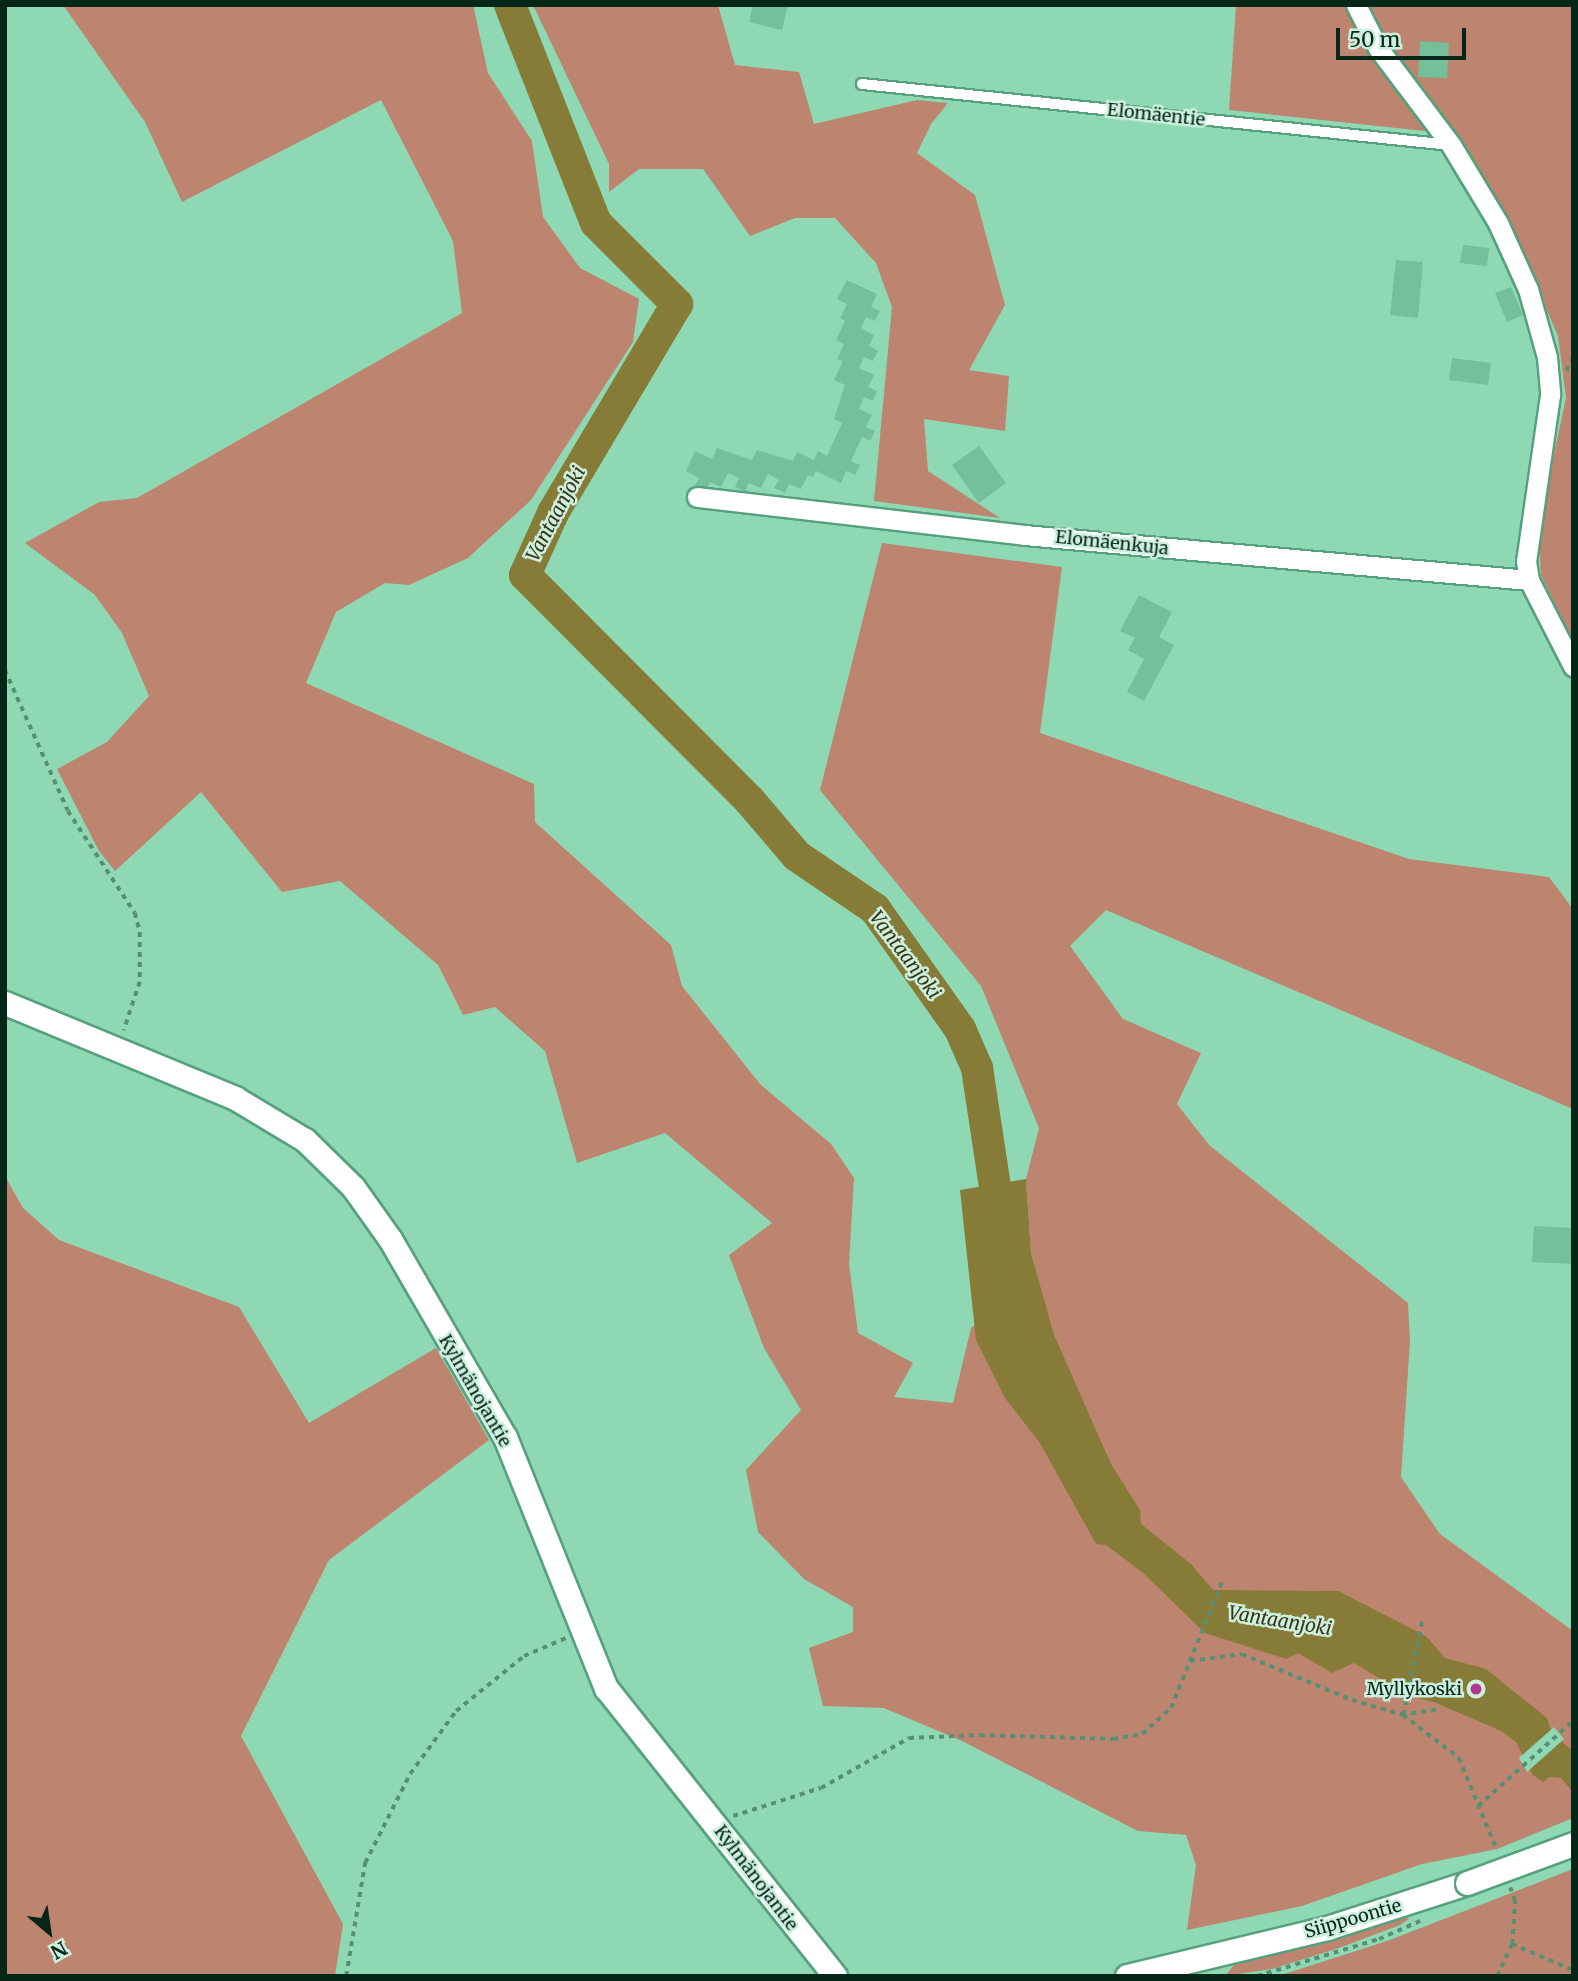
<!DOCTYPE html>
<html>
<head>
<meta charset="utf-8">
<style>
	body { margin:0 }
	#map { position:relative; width:1578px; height:1981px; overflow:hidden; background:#8ed9b3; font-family:Merriweather,serif }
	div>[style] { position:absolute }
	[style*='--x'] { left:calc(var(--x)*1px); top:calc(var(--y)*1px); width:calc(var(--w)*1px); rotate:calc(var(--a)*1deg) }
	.green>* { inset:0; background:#bd846f }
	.water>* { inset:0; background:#867c37 }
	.pier>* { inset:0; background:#8ed9b3 }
	.river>* { height:32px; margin:-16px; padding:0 16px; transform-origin:16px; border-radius:16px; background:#867c37 }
	.building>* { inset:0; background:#75bf9b }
	.path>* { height:3.5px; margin-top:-1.75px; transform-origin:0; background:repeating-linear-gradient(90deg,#568f73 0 5px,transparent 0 10px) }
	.roads { filter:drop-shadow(2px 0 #56a07d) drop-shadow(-2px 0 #56a07d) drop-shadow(0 2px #56a07d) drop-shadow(0 -2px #56a07d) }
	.service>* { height:10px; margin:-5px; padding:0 5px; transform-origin:5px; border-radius:5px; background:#fff }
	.minor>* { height:19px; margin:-9.5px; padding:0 9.5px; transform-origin:9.5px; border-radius:9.5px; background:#fff }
	.tertiary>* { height:23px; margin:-11.5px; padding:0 11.5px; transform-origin:11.5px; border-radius:11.5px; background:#fff }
	.bridges { filter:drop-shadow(2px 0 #56a07d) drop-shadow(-2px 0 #56a07d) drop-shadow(0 2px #56a07d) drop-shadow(0 -2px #56a07d) }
	.tertiary-bridge>* { height:23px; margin:-11.5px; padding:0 11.5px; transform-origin:11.5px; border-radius:11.5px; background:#fff }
	.dots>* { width:19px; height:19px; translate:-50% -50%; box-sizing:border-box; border:4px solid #ccf0dd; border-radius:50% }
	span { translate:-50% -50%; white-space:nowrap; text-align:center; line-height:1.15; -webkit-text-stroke:5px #ccf0dd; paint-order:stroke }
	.street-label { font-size:18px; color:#062618 }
	.poi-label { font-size:18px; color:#062618 }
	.right { translate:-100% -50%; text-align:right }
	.water-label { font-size:19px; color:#3a3516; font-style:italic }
	.frame { position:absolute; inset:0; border:7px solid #062618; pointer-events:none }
	.north { position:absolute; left:14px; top:1897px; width:70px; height:70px; -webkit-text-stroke:5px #ccf0dd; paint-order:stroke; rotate:151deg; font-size:19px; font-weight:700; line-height:28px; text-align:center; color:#062618 }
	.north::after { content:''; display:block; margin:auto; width:24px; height:32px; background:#062618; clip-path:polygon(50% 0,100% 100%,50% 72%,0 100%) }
	.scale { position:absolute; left:1336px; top:28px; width:130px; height:32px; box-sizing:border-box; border:4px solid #062618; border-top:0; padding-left:9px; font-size:21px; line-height:24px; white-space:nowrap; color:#062618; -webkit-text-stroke:5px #ccf0dd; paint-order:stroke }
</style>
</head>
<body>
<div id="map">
	<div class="green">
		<div style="clip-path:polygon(63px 5px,473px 5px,488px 73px,532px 141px,543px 217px,580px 268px,639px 299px,633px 342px,531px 500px,468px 558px,409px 585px,385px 583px,336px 612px,306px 683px,534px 784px,535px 822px,671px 945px,682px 986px,760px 1084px,831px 1144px,854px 1178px,849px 1264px,858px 1333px,913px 1363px,894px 1397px,953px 1403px,971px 1328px,1039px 1283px,1031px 1253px,1026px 1179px,1039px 1128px,981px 986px,820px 790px,882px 543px,1062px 567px,1040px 733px,1409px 859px,1549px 877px,1573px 909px,1573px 1109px,1106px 910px,1070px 946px,1123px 1019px,1201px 1053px,1177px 1104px,1209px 1145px,1408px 1303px,1410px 1341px,1401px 1477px,1440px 1534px,1573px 1631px,1573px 1818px,1497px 1849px,1422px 1864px,1302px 1906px,1187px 1930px,1196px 1865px,1186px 1835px,1138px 1831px,962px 1741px,884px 1708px,823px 1706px,809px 1648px,853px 1632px,853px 1607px,804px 1579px,758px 1532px,746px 1470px,801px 1410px,764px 1348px,729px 1255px,772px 1223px,665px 1133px,577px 1163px,545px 1051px,495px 1007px,463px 1015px,438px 965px,340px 881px,282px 892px,201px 792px,115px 871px,99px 851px,57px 769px,107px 742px,149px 696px,122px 633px,95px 595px,25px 543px,99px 502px,137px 498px,462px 313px,453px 241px,381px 100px,182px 202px,145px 122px)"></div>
		<div style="clip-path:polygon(533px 5px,718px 5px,735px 65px,799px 72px,814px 124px,917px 100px,948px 103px,931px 124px,917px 153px,975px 195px,1005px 305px,969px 370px,1009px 376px,1005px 431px,924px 419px,928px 471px,1000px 518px,874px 501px,892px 307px,876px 263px,835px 218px,795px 218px,750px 236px,703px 169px,639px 169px,609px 192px,609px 164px)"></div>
		<div style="clip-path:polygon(1236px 5px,1573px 5px,1573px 642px,1541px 575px,1538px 529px,1566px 398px,1558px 336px,1505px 214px,1453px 134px,1229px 110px)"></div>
		<div style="clip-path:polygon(5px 1176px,23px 1208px,59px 1240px,239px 1307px,309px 1423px,436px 1348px,489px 1440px,329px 1560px,241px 1736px,343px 1924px,335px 1976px,5px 1976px)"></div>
		<div style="clip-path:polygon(1573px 1869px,1573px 1976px,1278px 1976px,1387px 1941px)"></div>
		<div style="clip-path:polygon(1405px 1918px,1409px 1919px,1400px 1925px,1339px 1948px,1272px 1969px,1225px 1976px,1234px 1965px)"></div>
	</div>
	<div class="water">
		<div style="clip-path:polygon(1026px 1179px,1031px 1253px,1054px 1335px,1111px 1464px,1140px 1510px,1141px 1524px,1191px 1564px,1213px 1590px,1338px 1591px,1426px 1636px,1445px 1658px,1486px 1669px,1547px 1718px,1552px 1733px,1573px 1751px,1573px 1792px,1561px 1778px,1549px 1777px,1543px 1782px,1533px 1775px,1516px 1742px,1501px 1731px,1434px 1702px,1408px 1696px,1354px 1663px,1332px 1673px,1298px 1653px,1286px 1659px,1205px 1633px,1142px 1572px,1106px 1545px,1096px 1544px,1040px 1443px,1005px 1398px,976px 1340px,960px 1190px)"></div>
	</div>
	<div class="pier">
		<div style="clip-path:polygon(1554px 1727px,1564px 1739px,1527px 1772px,1519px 1758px)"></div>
	</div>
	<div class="river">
		<div style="--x:510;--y:5;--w:234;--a:68.5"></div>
		<div style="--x:596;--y:223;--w:115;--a:45"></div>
		<div style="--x:677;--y:304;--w:243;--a:120.7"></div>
		<div style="--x:553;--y:513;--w:68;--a:114.3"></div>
		<div style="--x:525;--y:575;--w:319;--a:45.1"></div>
		<div style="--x:750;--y:801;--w:72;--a:49.5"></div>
		<div style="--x:797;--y:856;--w:94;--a:34.2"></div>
		<div style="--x:875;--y:909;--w:147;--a:54.7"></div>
		<div style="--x:960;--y:1029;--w:43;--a:66.4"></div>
		<div style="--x:977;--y:1068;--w:161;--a:81.4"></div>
	</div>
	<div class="building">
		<div style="clip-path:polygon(753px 5px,788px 5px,782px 30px,749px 22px)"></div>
		<div style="clip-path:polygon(1420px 41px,1449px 43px,1447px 78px,1418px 77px)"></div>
		<div style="clip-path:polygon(1463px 245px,1489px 248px,1487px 266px,1460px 263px)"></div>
		<div style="clip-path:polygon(1396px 260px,1423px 262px,1418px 318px,1390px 315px)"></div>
		<div style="clip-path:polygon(847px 280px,877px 294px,871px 307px,880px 311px,875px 321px,866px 317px,861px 328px,874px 335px,869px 346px,878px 351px,873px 361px,864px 357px,859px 368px,874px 375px,868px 387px,877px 391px,873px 401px,864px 397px,859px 409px,872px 415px,866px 427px,875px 431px,870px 441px,862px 437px,851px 461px,860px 465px,855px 475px,846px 471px,841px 483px,816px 471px,813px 477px,808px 475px,801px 489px,789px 484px,785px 493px,774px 488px,779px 480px,768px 474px,761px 488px,749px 483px,745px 492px,735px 487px,739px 478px,728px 473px,721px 487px,710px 482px,705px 491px,695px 486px,699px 478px,686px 471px,695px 451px,712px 459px,717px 448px,752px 460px,757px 450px,793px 461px,797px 452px,814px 460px,818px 451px,827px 456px,842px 423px,834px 419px,845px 385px,834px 380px,843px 361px,837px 359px,844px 344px,836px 340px,845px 321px,840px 318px,847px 304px,837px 299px)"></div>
		<div style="clip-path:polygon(1511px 287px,1523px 315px,1507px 322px,1495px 293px)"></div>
		<div style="clip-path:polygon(1452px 358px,1491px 363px,1488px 385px,1449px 380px)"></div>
		<div style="clip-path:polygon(979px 446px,1006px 483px,979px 503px,952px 465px)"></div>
		<div style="clip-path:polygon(1139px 595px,1172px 612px,1159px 637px,1174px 645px,1144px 701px,1127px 692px,1144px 659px,1128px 650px,1135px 638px,1120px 631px)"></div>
		<div style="clip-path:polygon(1534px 1226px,1573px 1228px,1573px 1264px,1532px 1262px)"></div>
	</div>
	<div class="path">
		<div style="--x:1566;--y:371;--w:16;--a:-63"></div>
		<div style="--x:5;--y:670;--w:154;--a:65.9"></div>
		<div style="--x:68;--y:811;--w:122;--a:56.7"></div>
		<div style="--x:135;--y:913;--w:20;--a:75"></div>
		<div style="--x:140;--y:932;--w:50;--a:90"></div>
		<div style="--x:140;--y:982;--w:51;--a:108.4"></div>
		<div style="--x:1190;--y:1661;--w:52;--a:-7.7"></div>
		<div style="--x:1242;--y:1654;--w:119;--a:22.7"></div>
		<div style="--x:1352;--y:1700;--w:53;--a:16.4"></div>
		<div style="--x:1403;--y:1715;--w:96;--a:-78.6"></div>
		<div style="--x:1436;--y:1710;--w:33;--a:171"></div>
		<div style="--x:1403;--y:1715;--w:71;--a:37.5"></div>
		<div style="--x:1459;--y:1758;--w:100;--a:67.6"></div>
		<div style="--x:1478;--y:1806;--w:127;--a:-41.8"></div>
		<div style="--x:733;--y:1816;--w:92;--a:-17.7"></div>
		<div style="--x:821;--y:1788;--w:101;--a:-29.6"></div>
		<div style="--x:909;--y:1738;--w:71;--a:-2.4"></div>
		<div style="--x:980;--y:1735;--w:133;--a:1.7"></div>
		<div style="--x:1113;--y:1739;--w:29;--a:-10"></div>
		<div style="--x:1142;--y:1734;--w:39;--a:-42"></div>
		<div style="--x:1171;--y:1708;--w:137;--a:-68.1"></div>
		<div style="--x:1512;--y:1944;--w:66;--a:23.1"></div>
		<div style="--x:346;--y:1976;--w:115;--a:-80.5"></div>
		<div style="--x:365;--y:1863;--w:100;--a:-63.2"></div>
		<div style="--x:410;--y:1774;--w:78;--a:-53.9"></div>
		<div style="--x:456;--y:1711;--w:87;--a:-39"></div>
		<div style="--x:524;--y:1656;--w:46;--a:-23.2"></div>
		<div style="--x:1257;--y:1976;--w:127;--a:-16.9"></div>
		<div style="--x:1379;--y:1939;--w:45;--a:-23.7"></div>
		<div style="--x:1497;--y:1976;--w:35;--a:-65"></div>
		<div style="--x:1512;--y:1944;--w:43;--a:-86"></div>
		<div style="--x:1515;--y:1901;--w:14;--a:-111"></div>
	</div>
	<div class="roads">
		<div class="service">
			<div style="--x:862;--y:84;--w:591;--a:5.92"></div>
		</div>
		<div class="minor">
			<div style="--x:1356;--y:5;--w:48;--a:62.9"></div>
			<div style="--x:1378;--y:48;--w:121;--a:53"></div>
			<div style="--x:1451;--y:145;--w:91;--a:58.9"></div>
			<div style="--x:1498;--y:223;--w:72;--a:65.6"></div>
			<div style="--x:1528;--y:289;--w:71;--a:74.4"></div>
			<div style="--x:1547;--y:357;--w:38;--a:85"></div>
			<div style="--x:1550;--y:395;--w:168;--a:98.2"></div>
			<div style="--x:1526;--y:561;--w:19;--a:81"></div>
			<div style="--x:1529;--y:580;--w:97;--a:62.9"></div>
			<div style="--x:697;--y:497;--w:329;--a:6.6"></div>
			<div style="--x:1024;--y:535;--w:507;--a:5.09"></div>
		</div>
		<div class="tertiary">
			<div style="--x:5;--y:1003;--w:249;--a:22.4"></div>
			<div style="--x:235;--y:1098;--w:82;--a:31"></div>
			<div style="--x:305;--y:1140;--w:67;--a:44.4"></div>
			<div style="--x:353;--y:1187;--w:64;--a:54.6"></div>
			<div style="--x:390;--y:1239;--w:229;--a:59.9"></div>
			<div style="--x:505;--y:1437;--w:271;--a:68.1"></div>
			<div style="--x:606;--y:1688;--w:368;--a:51.5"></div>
			<div style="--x:1127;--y:1976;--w:206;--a:-13.5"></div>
			<div style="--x:1327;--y:1928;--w:147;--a:-17.8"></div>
		</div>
	</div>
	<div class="bridges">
		<div class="tertiary-bridge">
			<div style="--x:1467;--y:1883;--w:113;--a:-20.2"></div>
		</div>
	</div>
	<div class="dots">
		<div style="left:1476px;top:1689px;background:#b1398e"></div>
	</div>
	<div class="street-label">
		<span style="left:1156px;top:115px;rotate:6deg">Elomäentie</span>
		<span style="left:1112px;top:543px;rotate:6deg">Elomäenkuja</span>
		<span style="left:475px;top:1391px;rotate:60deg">Kylmänojantie</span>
		<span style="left:756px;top:1878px;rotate:53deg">Kylmänojantie</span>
		<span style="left:1353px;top:1919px;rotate:-16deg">Siippoontie</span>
	</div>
	<div class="poi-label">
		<span class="right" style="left:1462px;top:1689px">Myllykoski</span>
	</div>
	<div class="water-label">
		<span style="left:556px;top:514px;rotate:-62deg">Vantaanjoki</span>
		<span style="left:905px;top:955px;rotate:53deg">Vantaanjoki</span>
		<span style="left:1280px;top:1621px;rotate:9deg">Vantaanjoki</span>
	</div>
	<div class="frame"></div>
	<div class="north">N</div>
	<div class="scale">50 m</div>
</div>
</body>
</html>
